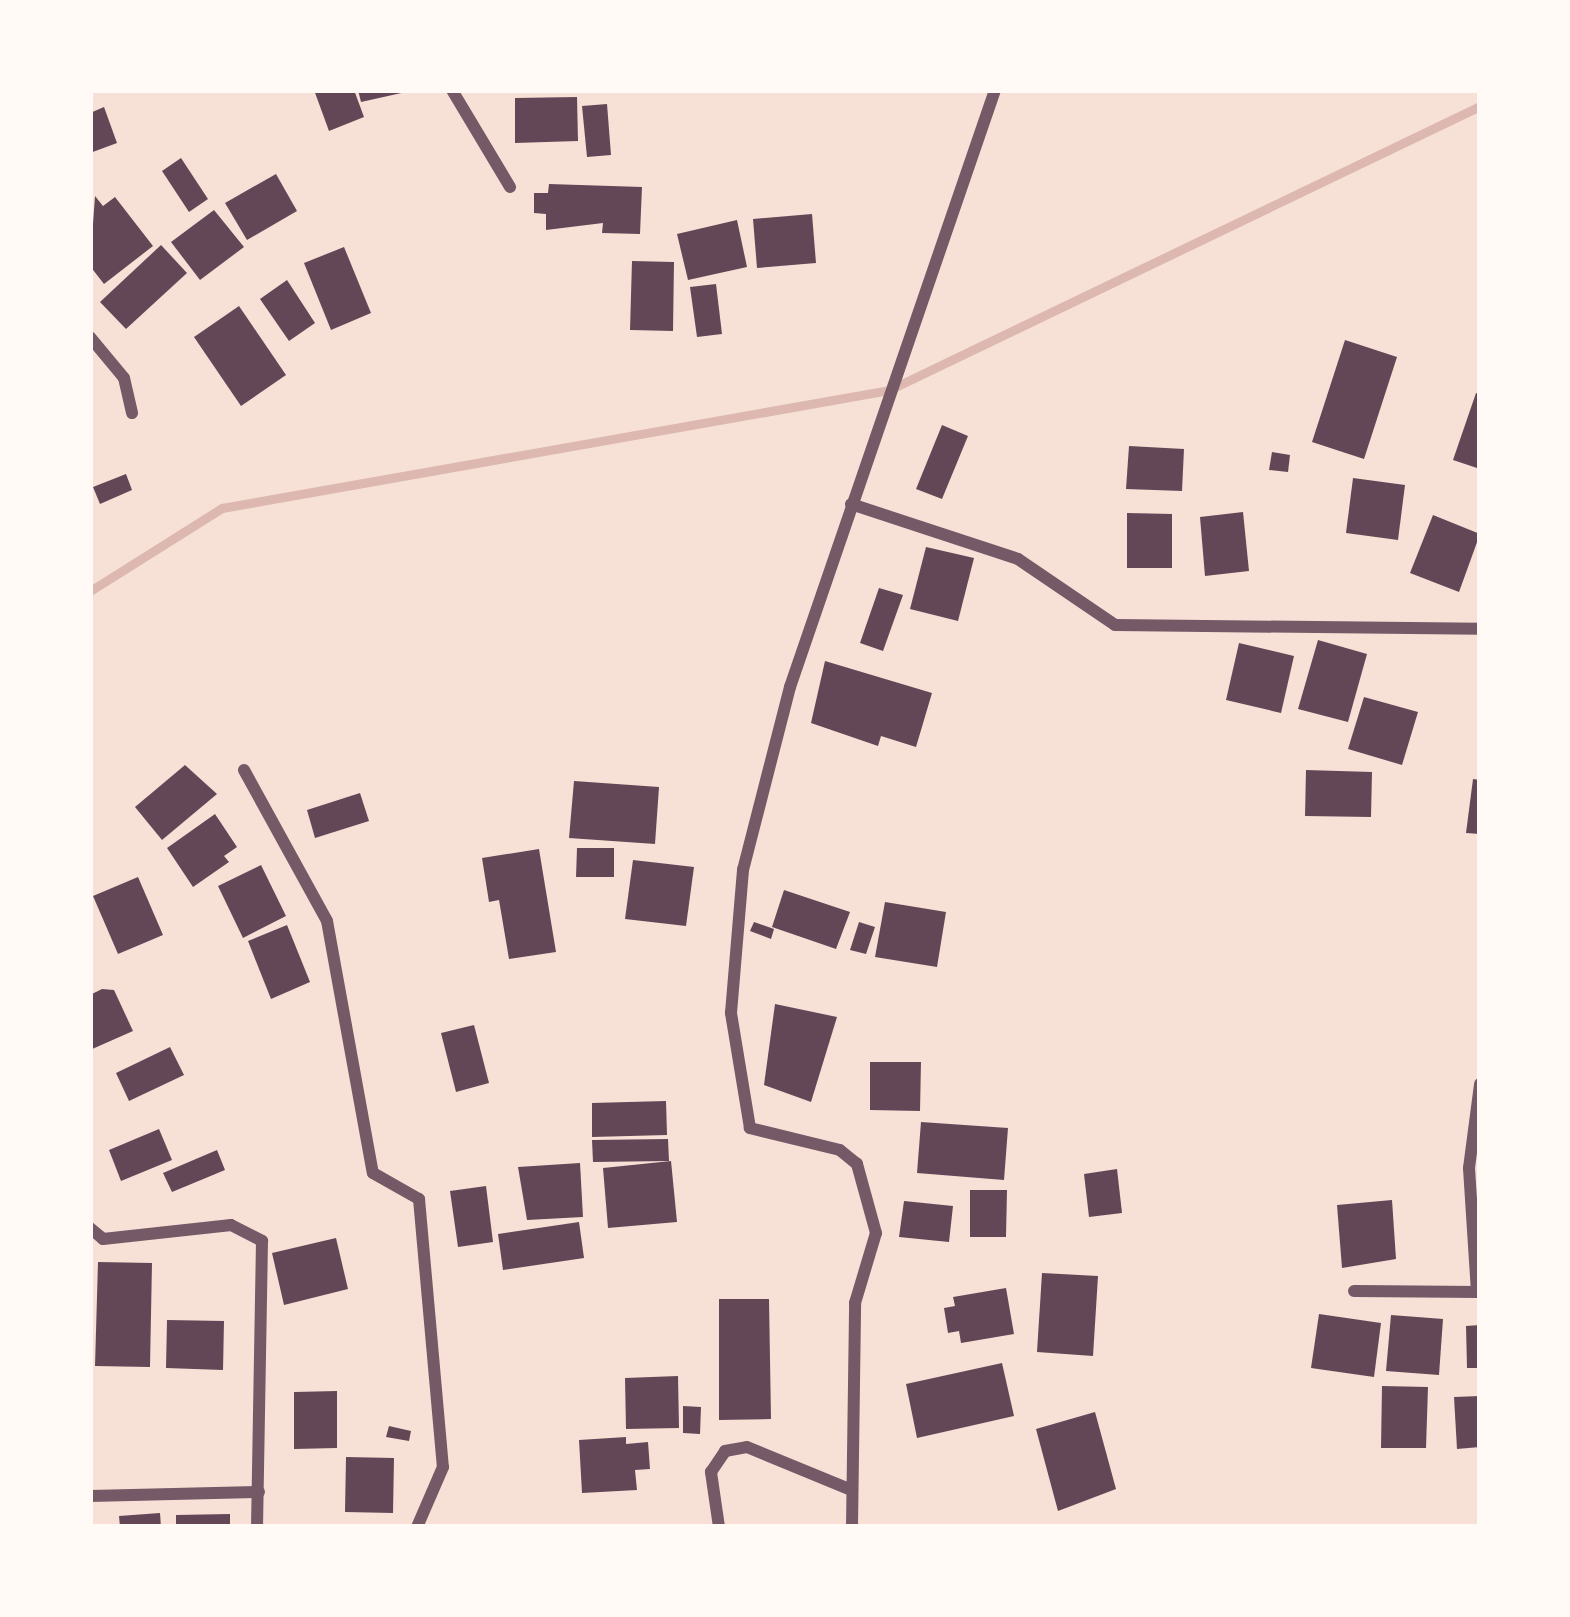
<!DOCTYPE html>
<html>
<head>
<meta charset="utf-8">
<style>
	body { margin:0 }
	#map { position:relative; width:1570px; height:1617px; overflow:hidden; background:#f7e1d7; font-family:Commissioner,sans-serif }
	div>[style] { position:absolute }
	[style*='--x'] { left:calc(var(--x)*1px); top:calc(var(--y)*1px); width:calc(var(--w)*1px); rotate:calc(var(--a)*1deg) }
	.stream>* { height:9px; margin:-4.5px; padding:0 4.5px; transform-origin:4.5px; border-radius:4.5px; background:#dcb8b0 }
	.building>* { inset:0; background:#644757 }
	.minor>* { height:12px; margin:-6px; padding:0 6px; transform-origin:6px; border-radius:6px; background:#755966 }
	span { translate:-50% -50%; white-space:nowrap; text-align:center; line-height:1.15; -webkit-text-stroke:12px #fffaf5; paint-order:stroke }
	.frame { position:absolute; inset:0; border:93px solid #fffaf5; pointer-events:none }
</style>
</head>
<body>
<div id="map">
	<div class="stream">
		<div style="--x:90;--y:591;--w:156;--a:-32.2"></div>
		<div style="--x:222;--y:508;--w:677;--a:-10.03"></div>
		<div style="--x:889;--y:390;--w:656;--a:-25.67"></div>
	</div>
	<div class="building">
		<div style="clip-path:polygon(314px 90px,354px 90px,364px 117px,329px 131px)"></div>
		<div style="clip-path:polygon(358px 90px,406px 90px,406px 92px,361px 102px)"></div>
		<div style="clip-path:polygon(577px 97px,578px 141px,515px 143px,515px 98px)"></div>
		<div style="clip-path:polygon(607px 104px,611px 155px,587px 157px,582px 106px)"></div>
		<div style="clip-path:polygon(104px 107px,117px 143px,90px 153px,90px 113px)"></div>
		<div style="clip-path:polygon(181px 158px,208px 199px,189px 212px,162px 171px)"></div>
		<div style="clip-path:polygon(276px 174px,297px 211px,247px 240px,225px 203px)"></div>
		<div style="clip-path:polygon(549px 184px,642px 187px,640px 234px,602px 233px,603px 223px,546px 230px,546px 214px,534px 213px,534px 193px,548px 193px)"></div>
		<div style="clip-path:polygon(95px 196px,103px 206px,115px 197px,153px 246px,104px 284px,90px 266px)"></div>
		<div style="clip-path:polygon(214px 210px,244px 247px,200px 280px,171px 242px)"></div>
		<div style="clip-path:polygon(812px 214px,816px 263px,757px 268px,753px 219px)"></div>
		<div style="clip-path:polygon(737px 220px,747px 267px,688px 280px,677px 234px)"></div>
		<div style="clip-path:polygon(161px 245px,187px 273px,126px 329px,100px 302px)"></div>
		<div style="clip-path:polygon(344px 247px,371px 313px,331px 330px,304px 263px)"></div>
		<div style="clip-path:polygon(632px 261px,674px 262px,673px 331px,630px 330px)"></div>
		<div style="clip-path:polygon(287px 280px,315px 323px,289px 341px,260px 299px)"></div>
		<div style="clip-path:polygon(716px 284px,722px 334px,697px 337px,690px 287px)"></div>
		<div style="clip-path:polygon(239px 306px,286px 375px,241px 406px,194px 337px)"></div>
		<div style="clip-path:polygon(1345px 340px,1397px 357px,1364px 459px,1312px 442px)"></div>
		<div style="clip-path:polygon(1476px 393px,1480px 394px,1480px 469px,1453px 460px)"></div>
		<div style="clip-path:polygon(942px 425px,968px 436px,942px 499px,916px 489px)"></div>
		<div style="clip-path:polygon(1129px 446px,1184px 449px,1182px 491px,1126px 489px)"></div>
		<div style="clip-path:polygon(1272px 452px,1290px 455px,1288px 472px,1269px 470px)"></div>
		<div style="clip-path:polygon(126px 474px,132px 490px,100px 504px,93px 487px)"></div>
		<div style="clip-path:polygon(1353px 478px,1405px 485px,1398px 540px,1346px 533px)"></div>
		<div style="clip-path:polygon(1243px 512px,1249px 571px,1205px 576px,1200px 517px)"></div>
		<div style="clip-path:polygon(1127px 513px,1172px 514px,1172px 568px,1127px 568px)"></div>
		<div style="clip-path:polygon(1433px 515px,1480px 534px,1459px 592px,1410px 573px)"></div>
		<div style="clip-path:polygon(926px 547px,974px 558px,958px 621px,910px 609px)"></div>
		<div style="clip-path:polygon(879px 588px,903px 595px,883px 651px,860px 643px)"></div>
		<div style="clip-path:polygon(1318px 640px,1367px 654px,1348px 722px,1298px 709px)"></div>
		<div style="clip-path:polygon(1239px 643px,1294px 656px,1281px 713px,1226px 700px)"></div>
		<div style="clip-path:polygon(825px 661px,932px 693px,916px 747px,881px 736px,878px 746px,811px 723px)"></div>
		<div style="clip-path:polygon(1364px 697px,1418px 712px,1402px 765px,1348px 749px)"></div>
		<div style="clip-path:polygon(185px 765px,217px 794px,162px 840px,135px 807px)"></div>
		<div style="clip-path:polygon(1306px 770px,1372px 772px,1371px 817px,1305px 816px)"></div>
		<div style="clip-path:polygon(1473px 779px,1480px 780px,1480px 834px,1466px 833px)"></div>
		<div style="clip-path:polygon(574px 781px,659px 787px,655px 844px,569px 838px)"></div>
		<div style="clip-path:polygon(360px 793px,369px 821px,315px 838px,307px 810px)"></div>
		<div style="clip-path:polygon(215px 814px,237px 847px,224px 856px,229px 862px,193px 887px,167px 848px)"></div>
		<div style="clip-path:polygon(577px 848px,614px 848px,614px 877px,576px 877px)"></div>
		<div style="clip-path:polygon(539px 849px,556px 952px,509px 959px,499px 900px,489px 902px,482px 858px)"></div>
		<div style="clip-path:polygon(633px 860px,694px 867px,686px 926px,625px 919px)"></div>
		<div style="clip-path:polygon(261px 865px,286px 916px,243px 938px,218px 886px)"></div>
		<div style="clip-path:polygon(138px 877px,163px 935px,118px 954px,93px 896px)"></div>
		<div style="clip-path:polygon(784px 890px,850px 912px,836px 949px,772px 927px)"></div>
		<div style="clip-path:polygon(885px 902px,946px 912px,937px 967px,875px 957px)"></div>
		<div style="clip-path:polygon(754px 922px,774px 929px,771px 939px,750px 931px)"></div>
		<div style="clip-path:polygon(859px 922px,875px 927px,866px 954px,850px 950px)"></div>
		<div style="clip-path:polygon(287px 925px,310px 982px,271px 999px,248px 941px)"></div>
		<div style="clip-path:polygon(102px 989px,114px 990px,133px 1031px,90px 1050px,90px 995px)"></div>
		<div style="clip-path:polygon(775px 1004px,837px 1017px,811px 1102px,764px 1085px)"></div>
		<div style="clip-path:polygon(474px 1025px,489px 1083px,456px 1092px,441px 1033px)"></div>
		<div style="clip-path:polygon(170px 1047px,184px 1075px,129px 1101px,116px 1073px)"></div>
		<div style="clip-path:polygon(870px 1062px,921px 1062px,920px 1111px,870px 1110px)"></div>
		<div style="clip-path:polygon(666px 1101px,667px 1135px,592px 1137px,592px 1103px)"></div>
		<div style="clip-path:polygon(921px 1122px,1008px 1128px,1004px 1180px,917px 1173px)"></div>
		<div style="clip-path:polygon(159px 1129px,172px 1160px,121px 1181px,109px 1150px)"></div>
		<div style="clip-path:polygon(668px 1139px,669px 1161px,593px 1162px,592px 1140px)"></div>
		<div style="clip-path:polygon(217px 1150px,225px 1170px,172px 1192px,163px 1173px)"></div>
		<div style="clip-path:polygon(671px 1161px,677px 1222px,608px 1228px,603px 1168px)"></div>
		<div style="clip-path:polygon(580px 1163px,583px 1217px,527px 1220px,518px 1167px)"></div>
		<div style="clip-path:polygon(1117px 1169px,1122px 1213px,1089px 1217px,1084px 1174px)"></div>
		<div style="clip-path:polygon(486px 1186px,493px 1242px,458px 1247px,450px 1191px)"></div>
		<div style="clip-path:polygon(970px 1190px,1007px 1190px,1006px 1237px,970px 1237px)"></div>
		<div style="clip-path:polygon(1392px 1200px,1396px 1259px,1342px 1268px,1337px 1205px)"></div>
		<div style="clip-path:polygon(904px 1201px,953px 1206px,949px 1242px,899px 1237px)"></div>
		<div style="clip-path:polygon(579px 1222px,584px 1258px,503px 1270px,498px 1234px)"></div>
		<div style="clip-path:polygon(336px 1238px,348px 1289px,284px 1305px,272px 1253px)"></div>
		<div style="clip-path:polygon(98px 1262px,152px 1263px,150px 1367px,95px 1366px)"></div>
		<div style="clip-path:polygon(1042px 1273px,1098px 1276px,1093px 1356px,1037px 1352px)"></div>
		<div style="clip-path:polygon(1006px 1288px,1014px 1334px,961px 1343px,959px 1331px,948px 1333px,944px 1308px,955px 1306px,953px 1297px)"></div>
		<div style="clip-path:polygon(719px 1299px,769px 1299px,771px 1419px,719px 1420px)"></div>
		<div style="clip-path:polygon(1319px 1314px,1381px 1323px,1374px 1377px,1311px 1368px)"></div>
		<div style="clip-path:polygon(1391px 1315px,1443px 1319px,1439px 1375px,1386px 1371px)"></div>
		<div style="clip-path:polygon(167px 1320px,224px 1321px,223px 1370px,166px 1368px)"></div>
		<div style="clip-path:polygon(1480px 1325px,1480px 1368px,1467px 1368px,1466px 1326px)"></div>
		<div style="clip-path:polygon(1002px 1363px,1014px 1416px,917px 1438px,906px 1384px)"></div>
		<div style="clip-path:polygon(678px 1376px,679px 1428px,626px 1429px,625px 1378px)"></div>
		<div style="clip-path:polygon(1382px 1386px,1428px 1387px,1426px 1448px,1381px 1448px)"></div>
		<div style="clip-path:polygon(337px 1391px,337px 1448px,294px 1449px,294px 1392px)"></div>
		<div style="clip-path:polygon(1480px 1396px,1480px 1447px,1457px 1449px,1454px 1397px)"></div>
		<div style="clip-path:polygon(683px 1406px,701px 1407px,700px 1434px,683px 1433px)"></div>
		<div style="clip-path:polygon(1095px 1412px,1116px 1489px,1058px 1511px,1036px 1429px)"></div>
		<div style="clip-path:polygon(389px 1426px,411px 1431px,409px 1441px,386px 1437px)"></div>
		<div style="clip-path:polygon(626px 1437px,626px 1444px,648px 1442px,650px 1469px,635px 1470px,637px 1490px,582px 1493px,579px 1440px)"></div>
		<div style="clip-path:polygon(346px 1457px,394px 1458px,393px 1513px,345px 1512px)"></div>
		<div style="clip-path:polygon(160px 1513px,161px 1527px,120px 1527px,119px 1516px)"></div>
		<div style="clip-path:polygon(230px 1514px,230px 1527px,176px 1527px,176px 1515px)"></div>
	</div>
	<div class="minor">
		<div style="--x:452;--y:90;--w:113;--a:59.1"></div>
		<div style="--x:90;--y:337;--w:53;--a:50.3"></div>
		<div style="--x:124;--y:378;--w:36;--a:77"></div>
		<div style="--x:851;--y:504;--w:176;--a:18.2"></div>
		<div style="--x:1018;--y:559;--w:117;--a:34.2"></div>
		<div style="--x:1115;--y:625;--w:365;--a:0.6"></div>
		<div style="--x:244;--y:770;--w:172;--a:61.2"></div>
		<div style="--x:327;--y:921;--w:256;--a:79.7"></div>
		<div style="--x:373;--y:1173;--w:53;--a:29.5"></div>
		<div style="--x:419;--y:1199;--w:269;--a:84.9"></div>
		<div style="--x:443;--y:1467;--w:65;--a:113.4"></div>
		<div style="--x:90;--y:1228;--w:17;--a:40"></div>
		<div style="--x:103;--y:1239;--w:129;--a:-6.2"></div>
		<div style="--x:231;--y:1225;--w:35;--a:27"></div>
		<div style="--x:262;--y:1241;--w:286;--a:91"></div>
		<div style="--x:1354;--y:1291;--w:126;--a:0.5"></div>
		<div style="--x:1477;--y:1292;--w:124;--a:-93.7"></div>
		<div style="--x:1469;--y:1168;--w:85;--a:-82.5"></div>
		<div style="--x:90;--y:1496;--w:169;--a:-1.4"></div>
		<div style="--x:719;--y:1527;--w:56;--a:-98.3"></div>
		<div style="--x:711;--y:1472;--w:25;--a:-56"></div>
		<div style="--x:725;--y:1451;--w:22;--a:-10"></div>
		<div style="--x:747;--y:1447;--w:110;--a:22.4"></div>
		<div style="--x:852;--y:1527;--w:224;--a:-89.2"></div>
		<div style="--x:855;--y:1303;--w:73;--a:-73.3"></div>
		<div style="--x:876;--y:1233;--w:72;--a:-105.4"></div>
		<div style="--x:857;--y:1164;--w:22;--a:-141"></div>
		<div style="--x:840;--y:1150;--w:93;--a:-166.3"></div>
		<div style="--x:750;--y:1128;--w:117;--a:-99.4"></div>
		<div style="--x:731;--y:1013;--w:144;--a:-85.2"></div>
		<div style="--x:743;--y:870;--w:189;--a:-75.6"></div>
		<div style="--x:790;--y:687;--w:631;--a:-71.05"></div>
	</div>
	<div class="frame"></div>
</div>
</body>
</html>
